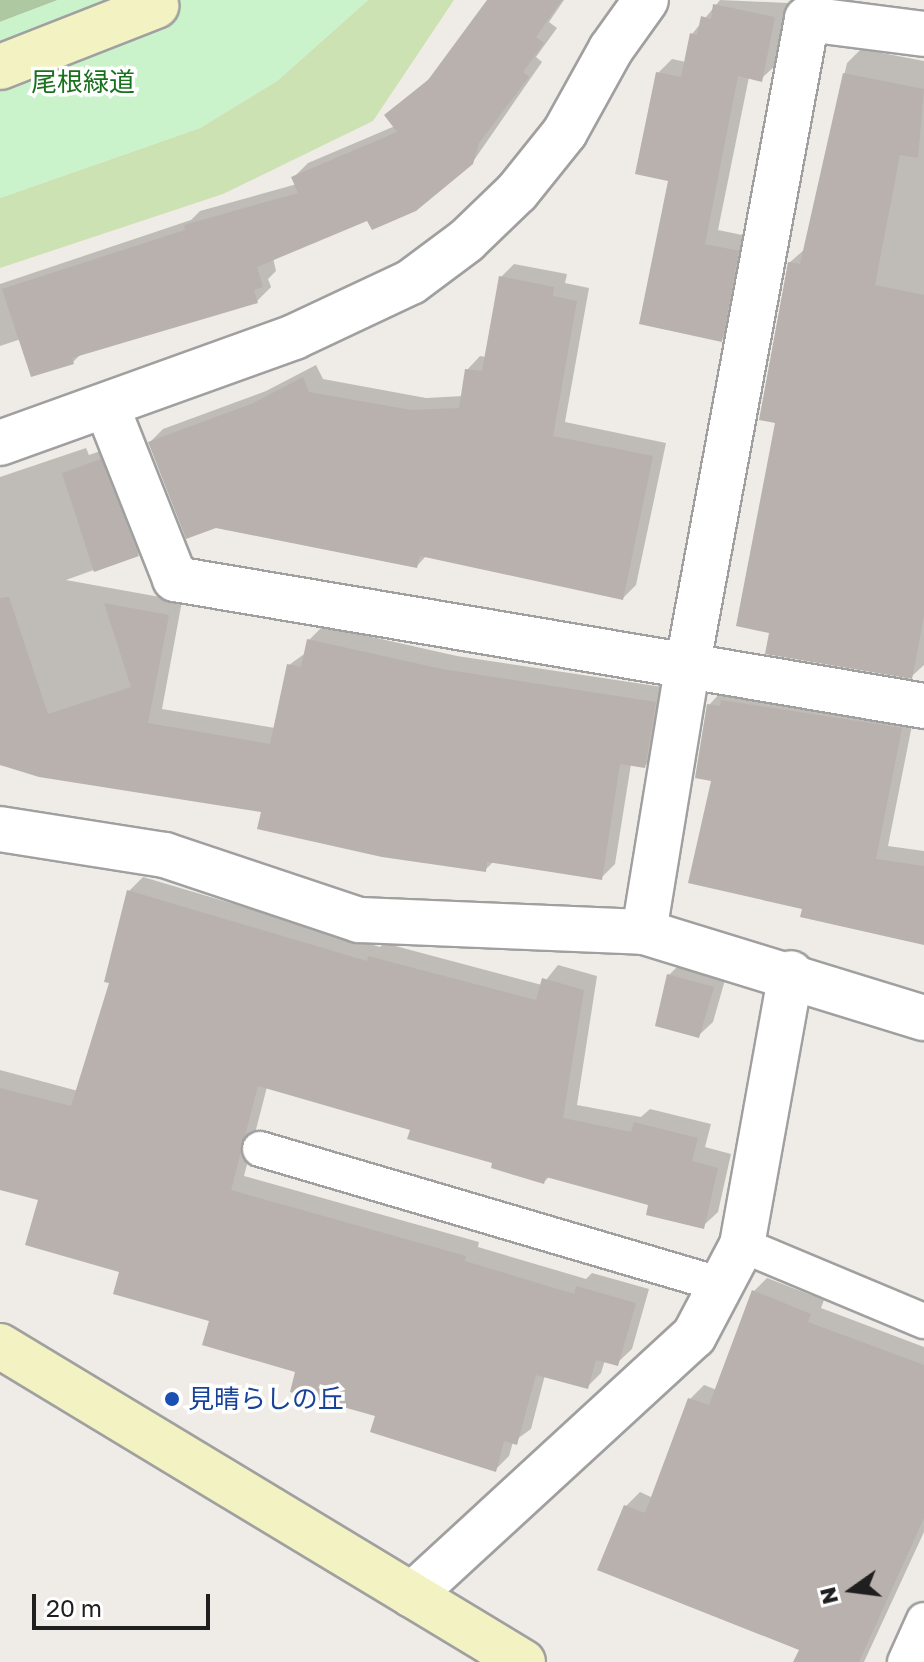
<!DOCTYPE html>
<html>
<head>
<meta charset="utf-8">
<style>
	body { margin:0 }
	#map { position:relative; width:924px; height:1662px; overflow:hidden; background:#efece7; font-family:"Golos Text","Noto Sans JP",sans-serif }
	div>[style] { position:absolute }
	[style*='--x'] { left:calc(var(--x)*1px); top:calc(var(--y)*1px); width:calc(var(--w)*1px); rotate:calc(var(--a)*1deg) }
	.grass>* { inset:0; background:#cde2b3 }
	.forest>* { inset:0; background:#aec9a1 }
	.park>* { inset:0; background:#caf3cb }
	.shadow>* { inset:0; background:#0003 }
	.building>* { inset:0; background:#b8b1ad }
	.roads { filter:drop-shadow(2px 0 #a0a0a0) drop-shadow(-2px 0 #a0a0a0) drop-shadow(0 2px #a0a0a0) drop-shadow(0 -2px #a0a0a0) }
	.lane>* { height:34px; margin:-17px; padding:0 17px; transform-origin:17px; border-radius:17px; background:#fff }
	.street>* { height:44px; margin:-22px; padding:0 22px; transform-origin:22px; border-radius:22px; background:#fff }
	.secondary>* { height:44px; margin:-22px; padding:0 22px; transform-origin:22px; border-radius:22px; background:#f2f2c2 }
	.dots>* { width:22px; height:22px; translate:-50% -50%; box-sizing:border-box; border:4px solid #fff; border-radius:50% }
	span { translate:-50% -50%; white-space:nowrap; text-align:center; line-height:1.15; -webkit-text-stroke:7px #fff; paint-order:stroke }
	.park-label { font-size:26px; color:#1a711d }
	.transit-label { font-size:26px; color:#164399 }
	.left { translate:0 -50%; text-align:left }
	.north { position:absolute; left:812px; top:1550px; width:80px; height:80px; -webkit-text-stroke:6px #fff; paint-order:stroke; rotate:256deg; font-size:22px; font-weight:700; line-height:32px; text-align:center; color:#1f1f1f }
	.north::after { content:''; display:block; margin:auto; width:28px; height:36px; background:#1f1f1f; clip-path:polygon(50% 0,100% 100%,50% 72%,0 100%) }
	.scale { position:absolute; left:32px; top:1594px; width:178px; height:36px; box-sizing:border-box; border:4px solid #1f1f1f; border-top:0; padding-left:10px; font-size:24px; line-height:28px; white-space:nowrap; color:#1f1f1f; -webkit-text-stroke:6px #fff; paint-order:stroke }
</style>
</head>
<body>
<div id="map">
	<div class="grass">
		<div style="clip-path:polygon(368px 0,454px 0,373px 121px,223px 194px,0 268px,0 198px,200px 128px,277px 81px)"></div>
	</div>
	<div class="forest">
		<div style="clip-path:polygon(0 0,58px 0,0 22px)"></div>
	</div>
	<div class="park">
		<div style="clip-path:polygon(58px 0,368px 0,277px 81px,200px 128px,0 198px,0 22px)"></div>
	</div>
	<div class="shadow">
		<div style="clip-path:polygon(490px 0,564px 0,549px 22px,557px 28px,536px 57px,542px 62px,472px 163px,368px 218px,273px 258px,276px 271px,268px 279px,271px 287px,257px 301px,82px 353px,73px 362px,21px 339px,0 346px,0 284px,191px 220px,200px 211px,297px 184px,294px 177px,308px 163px,395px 126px,386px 116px,435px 74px)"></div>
		<div style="clip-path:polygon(720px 0,788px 3px,776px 65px,761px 79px,749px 77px,718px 230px,752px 237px,736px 325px,721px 339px,670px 179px,658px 73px,672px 59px,686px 62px,692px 34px)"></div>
		<div style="clip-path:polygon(861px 49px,924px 61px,924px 665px,912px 676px,771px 631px,777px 421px,789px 263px,805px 249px,847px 63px)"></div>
		<div style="clip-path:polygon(514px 264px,567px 274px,565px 283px,589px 288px,565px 422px,666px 443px,636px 585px,623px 598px,427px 555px,417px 566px,150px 442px,163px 429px,266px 391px,316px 365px,323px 379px,426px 398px,463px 396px,467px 370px,480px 356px,486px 357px,501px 277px)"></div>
		<div style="clip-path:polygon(115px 446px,152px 540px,138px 554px,66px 580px,182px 601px,162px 709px,275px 728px,289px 665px,307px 652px,309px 640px,323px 626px,457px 656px,669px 688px,659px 752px,645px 766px,631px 764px,615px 864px,601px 878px,494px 861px,485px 870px,263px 810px,0 765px,0 477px,86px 448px,89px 455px)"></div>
		<div style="clip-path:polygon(722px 691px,914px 715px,888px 846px,924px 851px,924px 943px,804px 907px,713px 779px,709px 705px)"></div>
		<div style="clip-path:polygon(143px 877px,380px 947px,384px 943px,542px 985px,558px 965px,597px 976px,577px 1105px,641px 1117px,650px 1109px,711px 1124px,705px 1147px,731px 1154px,718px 1212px,703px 1226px,650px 1204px,550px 1176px,544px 1182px,413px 1128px,267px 1087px,244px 1176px,479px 1242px,478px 1247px,586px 1279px,592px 1273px,649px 1289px,632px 1349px,617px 1363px,605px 1360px,601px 1373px,587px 1387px,545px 1375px,531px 1429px,513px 1442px,509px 1456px,495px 1470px,297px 1371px,122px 1271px,41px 1198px,0 1188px,0 1070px,78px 1091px,112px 982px,129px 891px)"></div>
		<div style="clip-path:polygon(683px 961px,727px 973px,713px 1022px,698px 1036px,669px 975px)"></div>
		<div style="clip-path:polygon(767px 1278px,824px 1300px,821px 1308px,924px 1347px,924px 1532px,864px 1662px,796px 1662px,802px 1649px,600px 1569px,626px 1506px,640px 1492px,653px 1498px,690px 1399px,704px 1385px,717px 1390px,753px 1292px)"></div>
	</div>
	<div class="building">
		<div style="clip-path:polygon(487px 0,562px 0,536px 37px,544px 43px,523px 72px,529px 77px,479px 143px,473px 164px,416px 211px,372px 230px,367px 221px,257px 267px,263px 287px,254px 290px,258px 303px,72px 358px,74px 364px,31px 377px,2px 289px,185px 230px,184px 225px,298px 193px,291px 177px,397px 132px,384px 115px,428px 80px)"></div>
		<div style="clip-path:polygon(713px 4px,775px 17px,762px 82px,738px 76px,705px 244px,739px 251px,722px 342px,639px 324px,668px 181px,635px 174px,656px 72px,681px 77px,690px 33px,697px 35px,701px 16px,711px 19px)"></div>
		<div style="clip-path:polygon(843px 73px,924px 89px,918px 158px,900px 155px,875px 285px,924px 295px,924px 616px,912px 679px,765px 654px,769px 633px,736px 626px,775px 423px,759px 420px,788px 262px,800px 264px)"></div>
		<div style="clip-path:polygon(499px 276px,554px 287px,553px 296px,577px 301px,553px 436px,653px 456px,623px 600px,420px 556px,417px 568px,216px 528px,186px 539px,148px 442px,251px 404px,303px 377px,309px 392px,411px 410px,459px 408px,465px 369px,482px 371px)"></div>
		<div style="clip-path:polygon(101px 459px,139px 556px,94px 572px,62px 473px)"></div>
		<div style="clip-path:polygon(9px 597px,48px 714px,131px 687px,104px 603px,169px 615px,148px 723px,270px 744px,287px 664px,301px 667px,307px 639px,442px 669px,656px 702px,645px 768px,620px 764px,602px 880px,487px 862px,486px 872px,382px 857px,257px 829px,261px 812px,39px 777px,0 765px,0 598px)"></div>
		<div style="clip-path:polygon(721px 700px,902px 728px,876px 859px,924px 866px,924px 945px,800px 917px,802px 909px,688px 883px,711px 781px,695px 778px,706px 710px,707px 704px,720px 706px)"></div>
		<div style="clip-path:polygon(127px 890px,367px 961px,368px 956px,536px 1000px,542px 978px,584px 990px,563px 1118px,631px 1132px,634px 1122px,698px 1138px,692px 1161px,718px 1168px,704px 1229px,646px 1215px,648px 1205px,546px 1177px,544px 1184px,491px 1168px,492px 1163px,407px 1139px,410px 1130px,258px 1086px,231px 1190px,466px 1256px,465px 1261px,574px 1294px,576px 1286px,636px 1303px,618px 1366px,596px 1360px,588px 1389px,536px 1375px,517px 1445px,504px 1441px,496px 1472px,370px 1432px,375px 1416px,290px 1392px,295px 1372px,202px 1345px,209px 1321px,113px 1294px,119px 1272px,25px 1245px,38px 1200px,0 1190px,0 1088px,71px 1106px,109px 983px,104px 982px)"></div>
		<div style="clip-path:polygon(667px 974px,714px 987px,699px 1038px,655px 1026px)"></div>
		<div style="clip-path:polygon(752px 1290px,811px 1314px,808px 1322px,924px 1365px,924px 1518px,859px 1662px,793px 1662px,799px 1650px,597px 1570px,624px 1505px,645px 1513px,688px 1398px,709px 1405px)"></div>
	</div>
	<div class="roads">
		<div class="lane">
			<div style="--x:260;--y:1149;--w:479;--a:16.4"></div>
			<div style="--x:742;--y:1245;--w:197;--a:22.7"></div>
			<div style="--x:905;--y:1662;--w:46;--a:-65.7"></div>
		</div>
		<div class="street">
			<div style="--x:107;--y:407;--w:185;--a:68.4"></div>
			<div style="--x:175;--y:579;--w:760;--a:9.62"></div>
			<div style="--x:0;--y:443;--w:313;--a:-19.8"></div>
			<div style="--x:294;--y:337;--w:129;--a:-25.2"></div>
			<div style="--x:411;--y:282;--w:69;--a:-36.7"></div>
			<div style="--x:466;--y:241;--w:71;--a:-43.9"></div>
			<div style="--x:517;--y:192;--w:77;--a:-51.3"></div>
			<div style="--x:565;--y:132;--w:95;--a:-61"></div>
			<div style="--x:611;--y:49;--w:60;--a:-54.5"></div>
			<div style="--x:0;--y:829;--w:167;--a:9"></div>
			<div style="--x:165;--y:855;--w:205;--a:18.5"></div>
			<div style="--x:359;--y:920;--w:285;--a:2.4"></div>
			<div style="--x:644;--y:932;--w:293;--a:17.1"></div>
			<div style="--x:644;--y:932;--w:273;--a:-80.7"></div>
			<div style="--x:688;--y:663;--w:655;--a:-79.53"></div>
			<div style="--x:807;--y:19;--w:118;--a:7.3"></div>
			<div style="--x:412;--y:1595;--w:383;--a:-42.6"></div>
			<div style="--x:694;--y:1336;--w:103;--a:-62.2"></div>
			<div style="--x:742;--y:1245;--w:276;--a:-79.8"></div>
		</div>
		<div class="secondary">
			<div style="--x:0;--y:67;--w:168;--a:-21.4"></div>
			<div style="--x:0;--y:1346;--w:611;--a:31.14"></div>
		</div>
	</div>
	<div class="dots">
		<div style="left:172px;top:1399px;background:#1a4fb4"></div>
	</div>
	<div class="park-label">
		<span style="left:83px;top:82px">尾根緑道</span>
	</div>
	<div class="transit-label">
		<span class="left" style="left:188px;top:1399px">見晴らしの丘</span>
	</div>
	<div class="north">N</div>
	<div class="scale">20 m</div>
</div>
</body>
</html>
